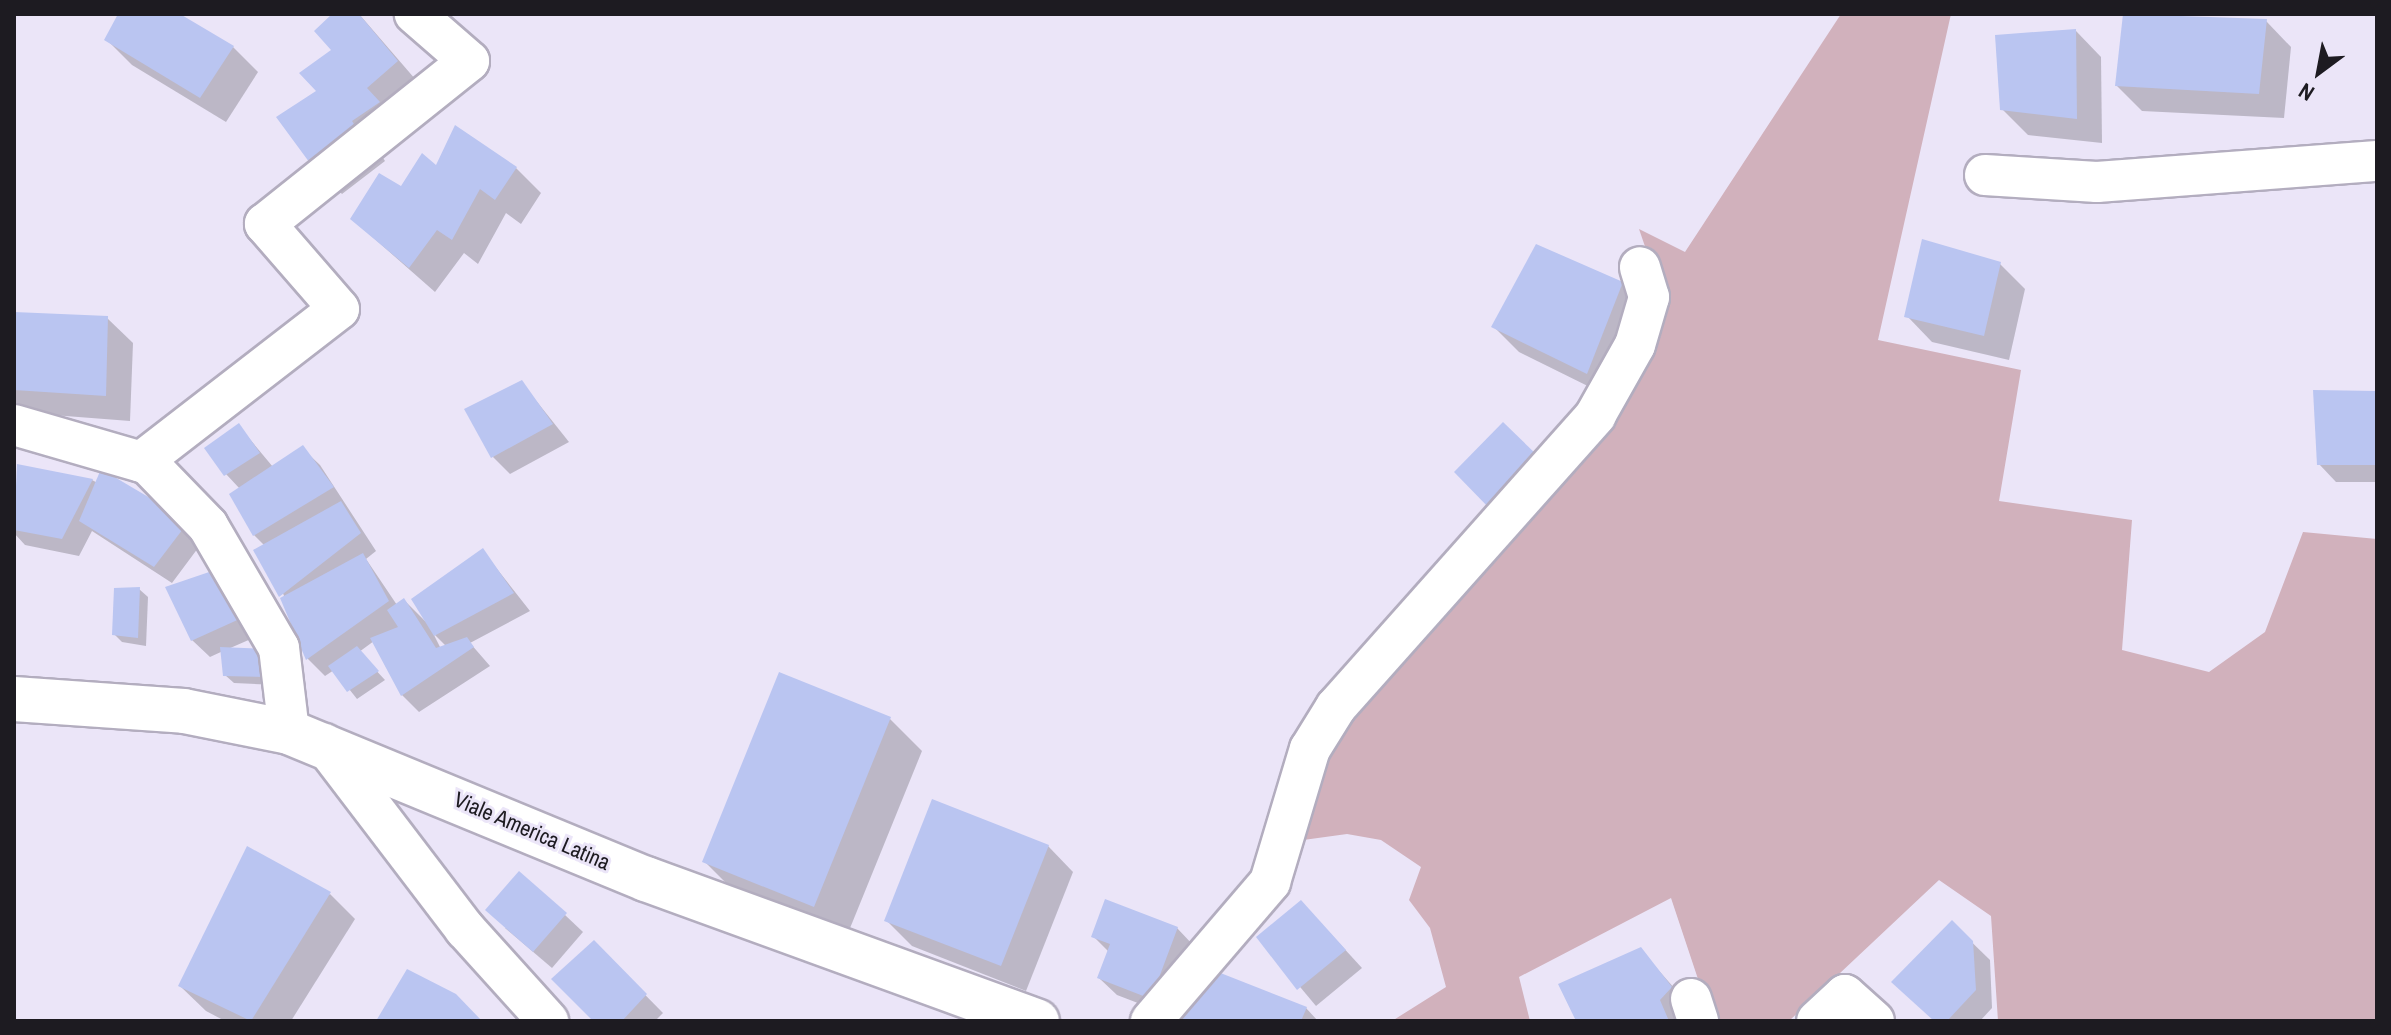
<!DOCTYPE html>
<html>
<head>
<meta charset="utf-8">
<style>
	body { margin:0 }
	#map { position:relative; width:2391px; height:1035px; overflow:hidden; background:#ebe5f8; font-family:"Archivo Narrow",sans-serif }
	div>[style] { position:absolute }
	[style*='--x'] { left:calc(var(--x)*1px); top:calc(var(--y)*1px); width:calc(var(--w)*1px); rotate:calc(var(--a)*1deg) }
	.green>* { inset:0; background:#d1b1bc }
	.shadow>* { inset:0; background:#0003 }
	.building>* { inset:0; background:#bac5f1 }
	.roads { filter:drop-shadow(2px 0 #b3adbf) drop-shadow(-2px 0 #b3adbf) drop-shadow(0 2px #b3adbf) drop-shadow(0 -2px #b3adbf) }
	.street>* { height:40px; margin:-20px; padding:0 20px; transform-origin:20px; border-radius:20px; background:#fff }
	.secondary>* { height:44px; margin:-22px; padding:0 22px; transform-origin:22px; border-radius:22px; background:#fff }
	span { translate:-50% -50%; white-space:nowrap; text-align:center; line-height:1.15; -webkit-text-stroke:6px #ebe5f8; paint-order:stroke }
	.street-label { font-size:22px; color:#1d1b21 }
	.frame { position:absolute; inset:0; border:16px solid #1d1b21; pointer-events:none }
	.north { position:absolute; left:2279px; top:32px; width:80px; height:80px; -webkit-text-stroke:6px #ebe5f8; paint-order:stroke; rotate:212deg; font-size:22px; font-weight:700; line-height:32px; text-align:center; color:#1d1b21 }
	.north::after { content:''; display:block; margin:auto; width:28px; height:36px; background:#1d1b21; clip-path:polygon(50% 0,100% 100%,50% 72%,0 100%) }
</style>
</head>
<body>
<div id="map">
	<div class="green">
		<div style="clip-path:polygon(1841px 14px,1951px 14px,1878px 340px,2021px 370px,1999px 501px,2132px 520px,2122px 650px,2209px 672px,2265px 632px,2303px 532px,2377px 539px,2377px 1021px,1998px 1021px,1991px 916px,1939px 880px,1789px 1021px,1712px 1021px,1671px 898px,1519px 977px,1530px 1021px,1392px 1021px,1446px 987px,1430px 928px,1409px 900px,1421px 867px,1381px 840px,1347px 834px,1296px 841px,1308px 787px,1348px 724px,1660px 290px,1639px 229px,1685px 252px)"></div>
	</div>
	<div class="shadow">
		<div style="clip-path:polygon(121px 14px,176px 14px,233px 47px,258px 72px,226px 122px,132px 65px,107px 40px)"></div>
		<div style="clip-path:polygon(335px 14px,359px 14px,422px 87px,376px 147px,385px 161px,342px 194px,317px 169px,319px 91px,334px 50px)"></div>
		<div style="clip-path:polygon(2125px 14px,2266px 21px,2291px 47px,2284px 118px,2142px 111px,2117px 86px)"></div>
		<div style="clip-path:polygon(2076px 31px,2101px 57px,2102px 143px,2028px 135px,2002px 109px)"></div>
		<div style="clip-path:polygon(437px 168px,516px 168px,541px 193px,521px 224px,506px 213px,478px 264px,464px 253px,435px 292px,352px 219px)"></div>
		<div style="clip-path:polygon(2000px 264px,2025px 289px,2009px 360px,1932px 342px,1907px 316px)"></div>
		<div style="clip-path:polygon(1622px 284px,1648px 309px,1612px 398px,1519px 352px,1494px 327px)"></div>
		<div style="clip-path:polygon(14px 314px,107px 318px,133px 343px,130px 421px,14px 412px)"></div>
		<div style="clip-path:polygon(522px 383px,569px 442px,510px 474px,493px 457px)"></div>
		<div style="clip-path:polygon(2377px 393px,2377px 482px,2336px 482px,2319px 464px)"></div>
		<div style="clip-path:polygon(evenodd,238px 425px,273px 467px,302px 448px,320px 465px,376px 551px,366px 559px,397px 605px,404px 600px,425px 621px,483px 551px,530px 611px,470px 643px,490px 666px,419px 712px,402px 695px,374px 641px,359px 652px,385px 680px,357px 699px,334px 670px,325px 676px,308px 659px,265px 546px,254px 535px,240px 489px,226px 474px,238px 425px,433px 633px,446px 646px,441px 649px,433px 633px)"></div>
		<div style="clip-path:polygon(19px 466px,92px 480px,204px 540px,172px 583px,92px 531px,79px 556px,25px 545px,14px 533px)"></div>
		<div style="clip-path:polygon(217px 571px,260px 635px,228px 649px,276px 685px,234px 683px,225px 675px,223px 651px,210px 657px,192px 640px)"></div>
		<div style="clip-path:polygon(139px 589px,148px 597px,146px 646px,122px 642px,114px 634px)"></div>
		<div style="clip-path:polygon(890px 719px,922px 751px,846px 938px,737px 894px,705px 862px)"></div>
		<div style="clip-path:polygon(1048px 846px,1073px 872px,1026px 991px,912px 946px,886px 920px)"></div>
		<div style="clip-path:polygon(330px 894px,355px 919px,291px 1021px,225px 1021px,206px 1011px,180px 986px)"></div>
		<div style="clip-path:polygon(565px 915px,583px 932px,552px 968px,505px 928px)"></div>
		<div style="clip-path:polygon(1318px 920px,1362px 968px,1316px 1006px,1259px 938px)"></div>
		<div style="clip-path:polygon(1952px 923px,1990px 960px,1992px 1008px,1980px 1021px,1935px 1021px)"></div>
		<div style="clip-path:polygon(1177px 928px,1194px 946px,1169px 1015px,1117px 995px,1099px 978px,1109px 952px,1094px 937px)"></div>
		<div style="clip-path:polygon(594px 943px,663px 1013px,655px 1021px,596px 1021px)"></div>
		<div style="clip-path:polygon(1640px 949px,1696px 1013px,1689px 1021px,1578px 1021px)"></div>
		<div style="clip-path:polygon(1306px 1008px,1318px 1021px,1183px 1020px)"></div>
	</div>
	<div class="building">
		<div style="clip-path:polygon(118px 14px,180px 14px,234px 46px,200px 98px,104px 40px)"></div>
		<div style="clip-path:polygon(332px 14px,359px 14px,398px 61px,367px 88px,380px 102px,352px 121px,361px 135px,315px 170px,276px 117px,316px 91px,299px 73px,331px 50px,314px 31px)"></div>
		<div style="clip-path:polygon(2123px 14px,2267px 19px,2259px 94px,2115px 86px)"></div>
		<div style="clip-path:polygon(2076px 29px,2077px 119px,2000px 110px,1995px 35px)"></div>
		<div style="clip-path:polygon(455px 125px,517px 167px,495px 200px,480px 189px,452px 240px,437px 230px,409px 268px,350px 219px,379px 173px,401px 186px,422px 153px,436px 165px)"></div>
		<div style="clip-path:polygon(1922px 239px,2001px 262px,1984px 336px,1904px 317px)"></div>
		<div style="clip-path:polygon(1536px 244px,1623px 282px,1587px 374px,1491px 327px)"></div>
		<div style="clip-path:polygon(14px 312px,108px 316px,106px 396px,14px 390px)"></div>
		<div style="clip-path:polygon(522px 380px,553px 424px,491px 458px,464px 409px)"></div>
		<div style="clip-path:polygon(2313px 390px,2377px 391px,2377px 465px,2317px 465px)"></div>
		<div style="clip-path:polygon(1503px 422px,1538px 456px,1492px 511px,1454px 472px)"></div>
		<div style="clip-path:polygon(239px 423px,260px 453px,224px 476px,204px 448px)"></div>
		<div style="clip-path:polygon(303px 445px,334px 487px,253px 536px,229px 494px)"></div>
		<div style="clip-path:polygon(17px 464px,93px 479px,62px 539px,14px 530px)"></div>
		<div style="clip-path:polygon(101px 469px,189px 521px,154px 567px,79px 521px)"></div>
		<div style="clip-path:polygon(341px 501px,361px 533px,279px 597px,253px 550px)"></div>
		<div style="clip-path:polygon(483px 548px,514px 593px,434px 636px,411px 599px)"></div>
		<div style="clip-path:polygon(363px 553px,389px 601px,306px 660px,280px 598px)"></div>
		<div style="clip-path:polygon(218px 569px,244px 617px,191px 641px,165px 587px)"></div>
		<div style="clip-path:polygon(140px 587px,138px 638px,112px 635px,114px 588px)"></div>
		<div style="clip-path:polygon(404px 598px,436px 648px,467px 637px,474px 647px,401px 696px,370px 638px,398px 627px,387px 610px)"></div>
		<div style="clip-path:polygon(357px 646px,379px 671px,347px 692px,328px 666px)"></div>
		<div style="clip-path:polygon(220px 647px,267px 649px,269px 677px,223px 676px)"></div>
		<div style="clip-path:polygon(779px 672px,891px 717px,814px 907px,702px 862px)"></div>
		<div style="clip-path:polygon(932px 799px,1049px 845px,1001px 966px,884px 921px)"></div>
		<div style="clip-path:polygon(247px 846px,331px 892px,251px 1021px,178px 986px)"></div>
		<div style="clip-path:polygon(519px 871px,567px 913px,533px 952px,485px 910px)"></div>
		<div style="clip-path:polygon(1105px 899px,1178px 927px,1151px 999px,1097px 978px,1110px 944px,1091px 937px)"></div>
		<div style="clip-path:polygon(1301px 900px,1346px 950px,1297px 990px,1256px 937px)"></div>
		<div style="clip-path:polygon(1952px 920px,1973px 941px,1976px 990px,1947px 1021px,1934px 1021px,1891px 982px)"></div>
		<div style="clip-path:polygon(594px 940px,647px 994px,622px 1021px,593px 1021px,551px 979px)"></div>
		<div style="clip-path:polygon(1641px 947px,1672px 987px,1660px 1000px,1669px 1021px,1576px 1021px,1558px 984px)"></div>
		<div style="clip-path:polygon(407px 969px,456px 994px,482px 1021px,376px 1021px)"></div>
		<div style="clip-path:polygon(1218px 972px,1307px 1007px,1301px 1021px,1181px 1020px,1189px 996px)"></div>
	</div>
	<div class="roads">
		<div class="street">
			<div style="--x:1985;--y:175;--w:112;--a:3.6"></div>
			<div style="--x:2097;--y:182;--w:281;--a:-4.3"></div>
			<div style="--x:14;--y:425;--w:140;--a:16.2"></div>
			<div style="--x:148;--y:464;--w:86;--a:45.9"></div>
			<div style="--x:208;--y:526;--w:141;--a:59.8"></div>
			<div style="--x:279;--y:648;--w:85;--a:83.2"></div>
			<div style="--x:141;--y:462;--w:250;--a:-37.7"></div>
			<div style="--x:339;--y:309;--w:113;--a:-131"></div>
			<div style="--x:265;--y:224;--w:261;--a:-38.6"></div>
			<div style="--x:469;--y:61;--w:72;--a:-139"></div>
			<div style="--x:324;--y:744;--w:233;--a:52.7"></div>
			<div style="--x:465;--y:929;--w:124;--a:47.9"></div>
			<div style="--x:1691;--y:999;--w:23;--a:72"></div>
			<div style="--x:1151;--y:1021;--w:183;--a:-49.4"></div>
			<div style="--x:1270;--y:882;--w:139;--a:-73.3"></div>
			<div style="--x:1310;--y:749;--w:49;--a:-58.2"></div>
			<div style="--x:1336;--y:707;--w:390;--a:-48.3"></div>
			<div style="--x:1595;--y:416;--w:81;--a:-60.6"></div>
			<div style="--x:1635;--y:345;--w:50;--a:-73.7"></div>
			<div style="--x:1649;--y:297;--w:31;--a:-107"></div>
			<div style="--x:1817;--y:1021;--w:38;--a:-43"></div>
			<div style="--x:1845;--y:995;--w:39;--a:42"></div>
		</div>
		<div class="secondary">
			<div style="--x:14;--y:699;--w:170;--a:4"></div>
			<div style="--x:184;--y:711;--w:107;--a:11.3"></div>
			<div style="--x:289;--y:732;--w:386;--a:22.4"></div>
			<div style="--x:646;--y:879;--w:416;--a:20"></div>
		</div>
	</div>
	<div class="street-label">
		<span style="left:532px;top:831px;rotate:23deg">Viale America Latina</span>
	</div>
	<div class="frame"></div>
	<div class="north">N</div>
</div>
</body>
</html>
